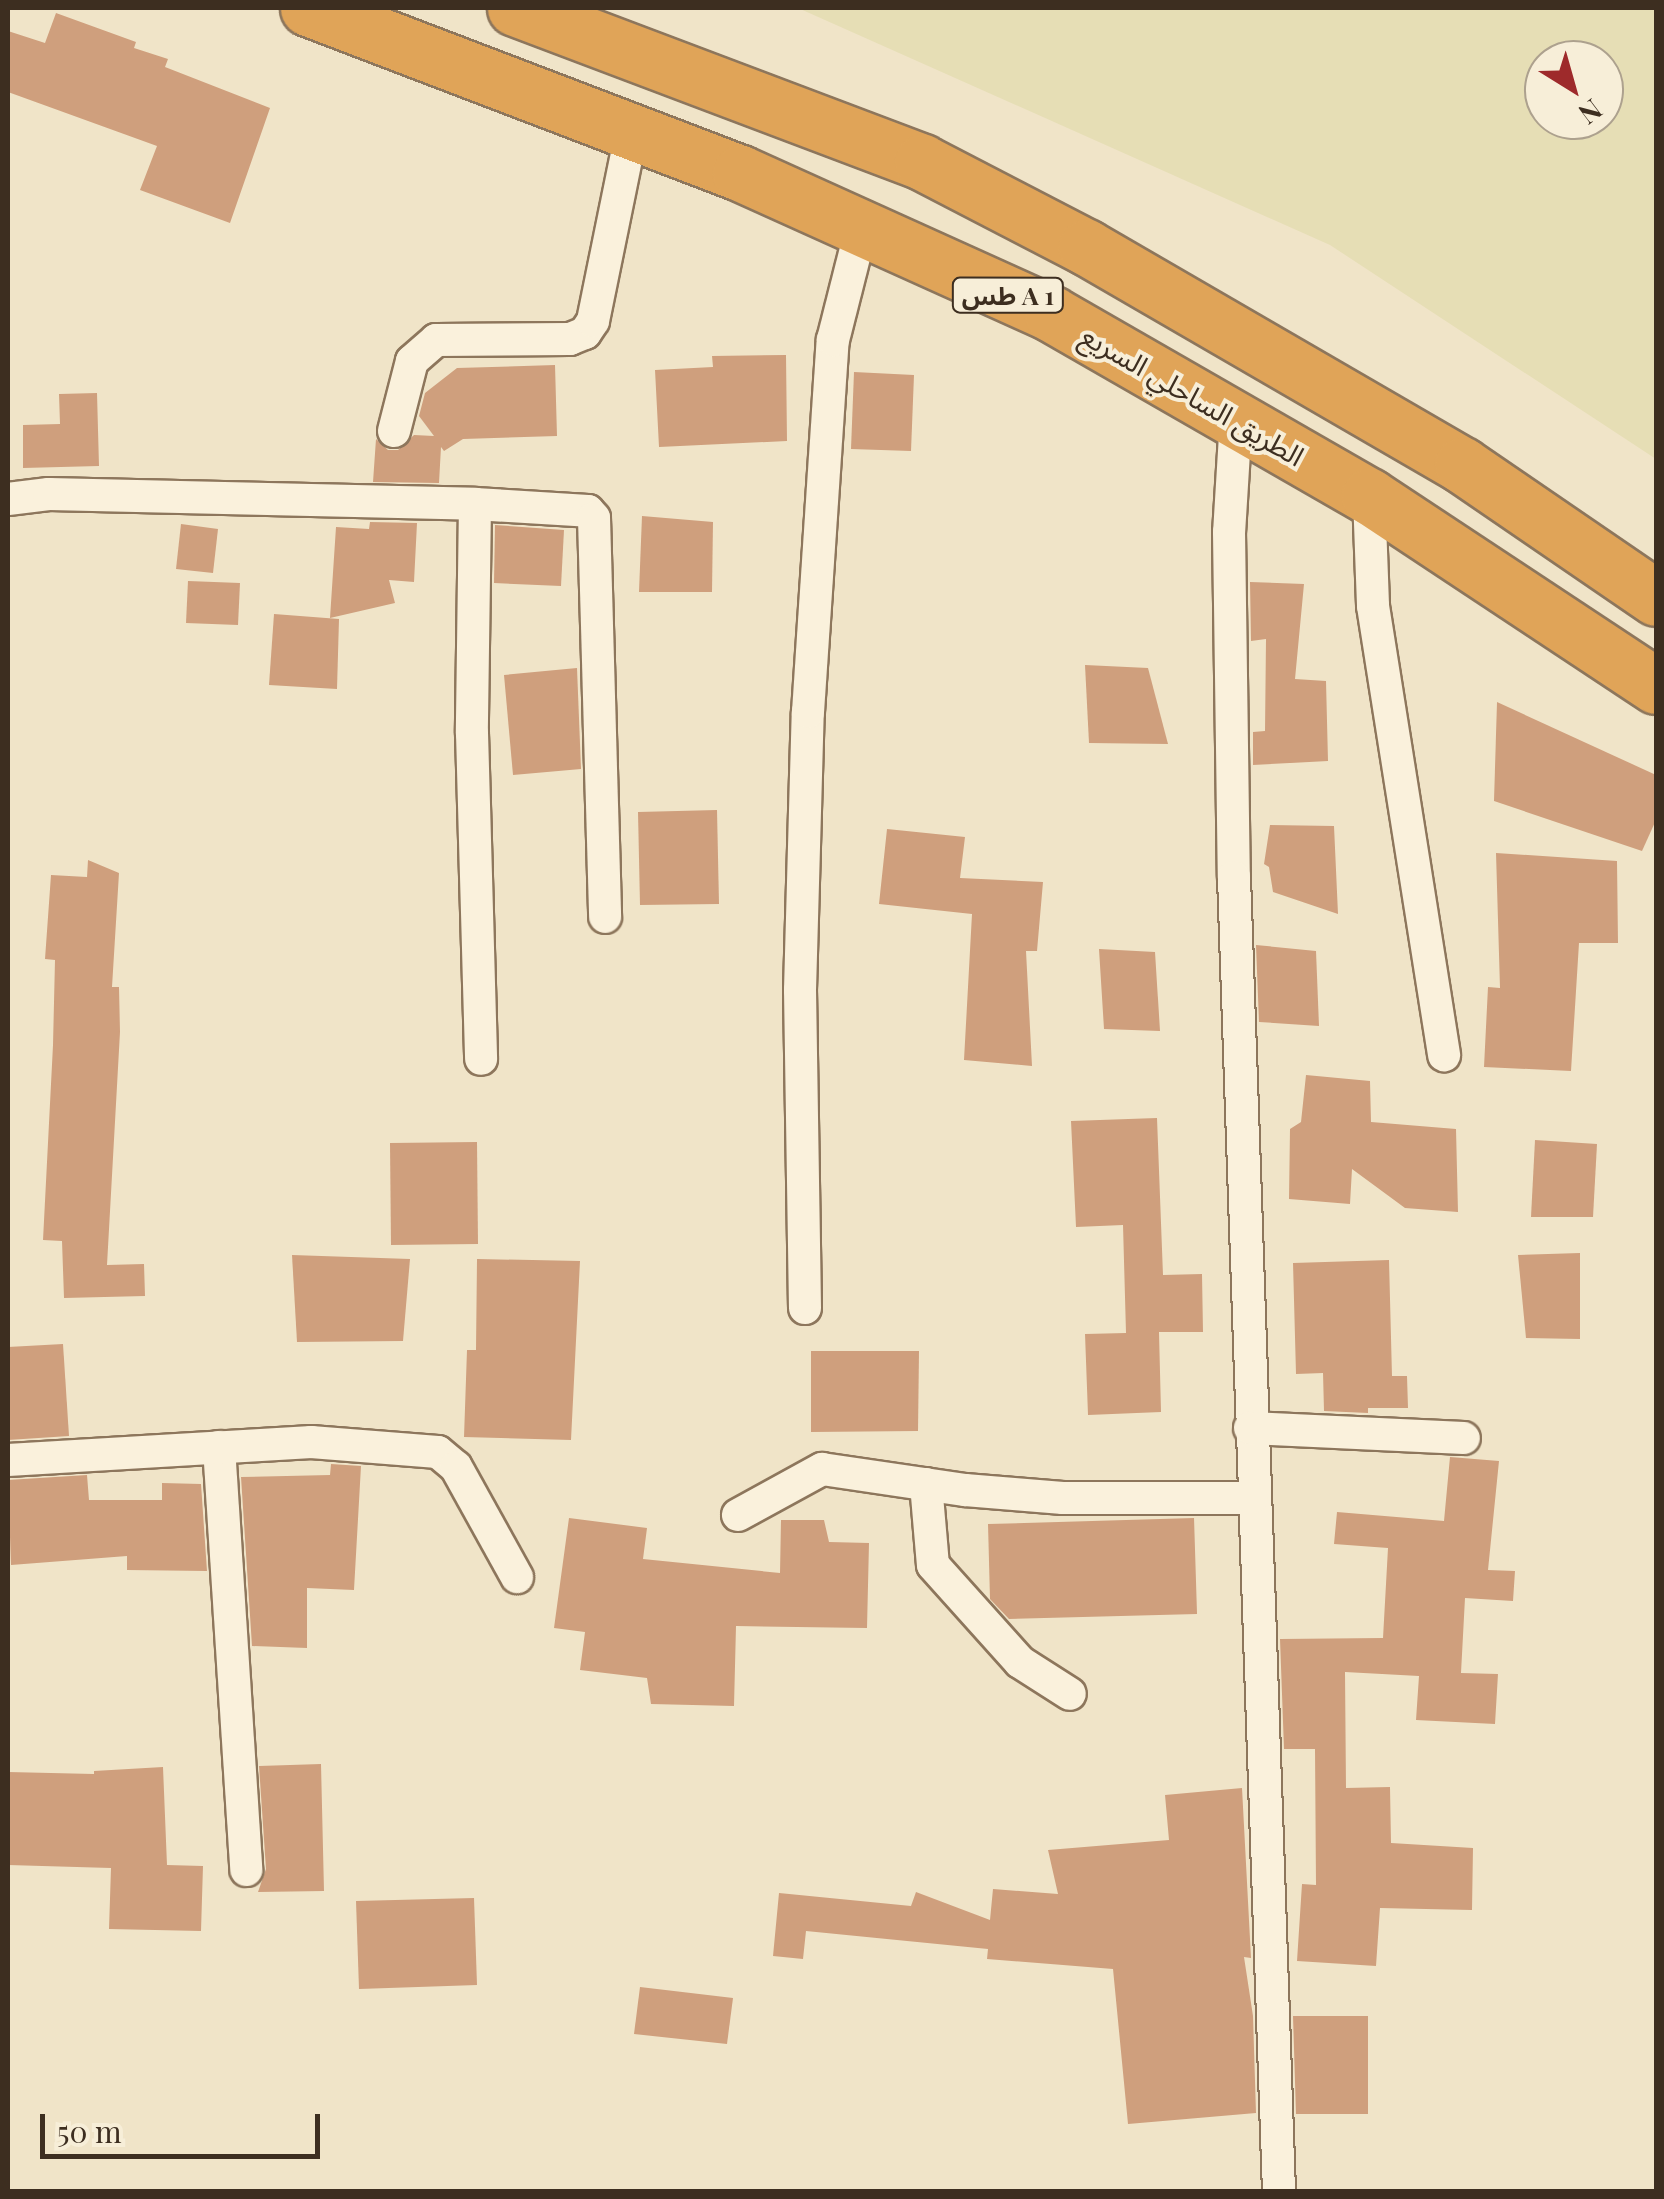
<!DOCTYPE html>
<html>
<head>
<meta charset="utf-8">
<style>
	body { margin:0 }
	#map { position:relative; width:1664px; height:2199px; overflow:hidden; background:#f0e4c8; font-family:"Playfair Display","Noto Sans Arabic",serif }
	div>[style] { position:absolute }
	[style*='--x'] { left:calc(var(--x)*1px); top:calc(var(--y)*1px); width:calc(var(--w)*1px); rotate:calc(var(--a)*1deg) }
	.farmland>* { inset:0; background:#e6deb5 }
	.building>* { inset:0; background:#cf9f7d }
	.roads { filter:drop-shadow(2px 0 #8d765c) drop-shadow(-2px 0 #8d765c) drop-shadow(0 2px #8d765c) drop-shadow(0 -2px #8d765c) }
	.street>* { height:32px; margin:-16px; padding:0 16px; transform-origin:16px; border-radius:16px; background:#faf1dc }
	.highway>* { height:55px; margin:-27.5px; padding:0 27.5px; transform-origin:27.5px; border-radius:27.5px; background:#e0a458 }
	span { translate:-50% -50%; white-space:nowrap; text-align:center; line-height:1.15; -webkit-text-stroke:8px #f7eed8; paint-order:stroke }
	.shield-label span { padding:2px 8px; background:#f7eed8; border:2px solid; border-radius:8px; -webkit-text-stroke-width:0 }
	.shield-label { font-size:25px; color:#3d2e20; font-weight:700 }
	.street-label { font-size:28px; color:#3d2e20 }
	.frame { position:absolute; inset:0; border:10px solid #3d2e20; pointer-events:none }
	.north { position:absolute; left:1524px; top:40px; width:100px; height:100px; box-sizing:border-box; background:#f7eed8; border:2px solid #ada18e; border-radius:50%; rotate:143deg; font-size:28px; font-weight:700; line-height:40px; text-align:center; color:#3d2e20 }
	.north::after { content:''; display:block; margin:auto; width:35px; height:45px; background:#9e2a2b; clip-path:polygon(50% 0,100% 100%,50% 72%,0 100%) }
	.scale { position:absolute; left:40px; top:2114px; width:280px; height:45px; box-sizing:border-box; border:5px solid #3d2e20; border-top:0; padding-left:12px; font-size:30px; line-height:35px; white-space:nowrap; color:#3d2e20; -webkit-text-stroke:8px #f7eed8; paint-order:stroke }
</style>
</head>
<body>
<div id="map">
	<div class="farmland">
		<div style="clip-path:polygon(evenodd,798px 8px,1656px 8px,1656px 459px,1330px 245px,798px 8px,1544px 60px,1604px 60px,1604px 120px,1544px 120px,1544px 60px)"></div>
	</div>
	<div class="building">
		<div style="clip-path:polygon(56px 13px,136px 42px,134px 48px,168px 59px,165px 67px,270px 108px,230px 223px,140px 190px,157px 146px,8px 92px,8px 31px,45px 43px)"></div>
		<div style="clip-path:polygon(786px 355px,787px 441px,659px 447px,655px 370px,713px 367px,712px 356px)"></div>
		<div style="clip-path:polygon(555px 365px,557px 436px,463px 439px,444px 451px,441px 447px,439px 483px,373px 482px,376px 439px,388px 450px,398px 450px,414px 435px,434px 436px,419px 416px,425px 393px,457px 368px)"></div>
		<div style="clip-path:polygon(854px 372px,914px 375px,911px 451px,851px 449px)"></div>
		<div style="clip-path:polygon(97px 393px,99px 466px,23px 468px,23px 425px,60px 424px,59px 394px)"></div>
		<div style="clip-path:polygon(642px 516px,713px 522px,712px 592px,639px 592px)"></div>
		<div style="clip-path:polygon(370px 522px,417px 523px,414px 582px,389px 580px,395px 603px,330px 618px,336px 527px,369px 529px)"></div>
		<div style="clip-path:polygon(181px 524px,218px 529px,213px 573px,176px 569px)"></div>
		<div style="clip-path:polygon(495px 525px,564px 530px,561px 586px,494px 583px)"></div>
		<div style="clip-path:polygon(188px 581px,240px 583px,238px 625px,186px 623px)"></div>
		<div style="clip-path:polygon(1250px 582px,1304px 584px,1295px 679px,1326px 681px,1328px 761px,1253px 765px,1253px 732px,1265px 731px,1266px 639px,1251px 641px)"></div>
		<div style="clip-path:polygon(274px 614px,339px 619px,337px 689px,269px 685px)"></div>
		<div style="clip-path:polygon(1085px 665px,1148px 668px,1168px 744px,1089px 743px)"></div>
		<div style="clip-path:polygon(577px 668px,581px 769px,513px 775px,504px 675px)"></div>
		<div style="clip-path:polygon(1497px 702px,1656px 775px,1656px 820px,1642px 851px,1494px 801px)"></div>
		<div style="clip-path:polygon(717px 810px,719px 904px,640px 905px,638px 812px)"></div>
		<div style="clip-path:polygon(1270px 825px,1334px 826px,1338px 914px,1273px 892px,1269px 867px,1264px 864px)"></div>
		<div style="clip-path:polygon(887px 829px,965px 837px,960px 878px,1043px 882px,1037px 951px,1026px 951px,1032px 1066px,964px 1060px,972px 914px,879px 904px)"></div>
		<div style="clip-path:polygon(1496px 853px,1617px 861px,1618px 943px,1579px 943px,1571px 1071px,1484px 1067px,1488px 987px,1500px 988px)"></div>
		<div style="clip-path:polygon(88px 860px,119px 873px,112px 987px,119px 987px,120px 1032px,107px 1265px,144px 1264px,145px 1296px,64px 1298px,62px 1241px,43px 1240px,53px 1045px,55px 960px,45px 959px,51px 875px,87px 877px)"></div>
		<div style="clip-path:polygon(1256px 945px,1316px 951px,1319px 1026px,1259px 1022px)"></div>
		<div style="clip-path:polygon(1099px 949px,1155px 952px,1160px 1031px,1104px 1029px)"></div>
		<div style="clip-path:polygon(1306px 1075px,1370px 1081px,1371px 1122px,1456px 1129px,1458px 1212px,1405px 1208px,1352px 1169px,1350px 1204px,1289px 1199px,1290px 1129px,1301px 1122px)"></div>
		<div style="clip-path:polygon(1157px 1118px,1163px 1275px,1202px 1274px,1203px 1332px,1159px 1332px,1161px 1412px,1088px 1415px,1085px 1334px,1126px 1333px,1123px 1225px,1076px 1227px,1071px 1121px)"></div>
		<div style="clip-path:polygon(1535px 1140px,1597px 1144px,1593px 1217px,1531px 1217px)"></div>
		<div style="clip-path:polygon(477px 1142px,478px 1244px,391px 1245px,390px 1143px)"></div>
		<div style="clip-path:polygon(1580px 1253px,1580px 1339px,1526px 1338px,1518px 1255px)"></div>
		<div style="clip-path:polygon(292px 1255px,410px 1259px,403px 1341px,297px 1342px)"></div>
		<div style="clip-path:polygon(477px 1259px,580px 1261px,571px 1440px,464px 1437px,467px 1350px,476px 1350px)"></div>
		<div style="clip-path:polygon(1389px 1260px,1392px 1376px,1407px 1376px,1408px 1408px,1368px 1408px,1368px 1413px,1324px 1411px,1323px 1373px,1296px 1374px,1293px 1263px)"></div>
		<div style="clip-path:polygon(63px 1344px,69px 1436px,8px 1440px,8px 1347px)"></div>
		<div style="clip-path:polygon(811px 1351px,919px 1351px,918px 1431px,811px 1432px)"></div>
		<div style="clip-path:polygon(1450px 1457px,1499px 1461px,1488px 1570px,1515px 1571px,1513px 1601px,1465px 1598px,1461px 1673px,1498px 1674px,1495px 1724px,1416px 1720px,1419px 1676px,1345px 1672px,1346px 1788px,1390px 1787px,1391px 1843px,1473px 1848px,1472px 1910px,1380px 1908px,1376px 1966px,1297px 1961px,1302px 1884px,1316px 1885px,1315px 1749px,1284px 1749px,1280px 1639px,1383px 1638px,1388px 1548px,1334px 1544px,1337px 1512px,1444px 1521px)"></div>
		<div style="clip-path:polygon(331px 1464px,361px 1466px,354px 1590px,307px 1588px,307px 1648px,252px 1646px,241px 1477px,330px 1475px)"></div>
		<div style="clip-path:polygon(87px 1475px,89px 1500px,162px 1500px,162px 1483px,201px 1484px,207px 1571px,127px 1570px,127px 1556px,11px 1565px,8px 1480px)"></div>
		<div style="clip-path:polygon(569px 1518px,647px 1528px,643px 1559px,780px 1573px,781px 1520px,824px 1520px,829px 1542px,869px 1543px,867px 1628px,736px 1626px,734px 1706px,651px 1704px,647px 1678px,580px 1670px,585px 1632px,554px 1628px)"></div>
		<div style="clip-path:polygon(1194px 1518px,1197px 1614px,1009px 1619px,990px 1599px,988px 1524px)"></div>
		<div style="clip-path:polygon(321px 1764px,324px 1891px,258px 1892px,266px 1869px,259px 1766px)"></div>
		<div style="clip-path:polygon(163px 1767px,167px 1865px,203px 1866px,201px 1931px,109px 1929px,111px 1868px,8px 1865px,8px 1772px,94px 1774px,94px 1771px)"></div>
		<div style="clip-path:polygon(1242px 1788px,1251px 1958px,1244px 1957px,1253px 2016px,1256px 2113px,1128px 2124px,1113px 1969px,987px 1959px,988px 1949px,806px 1931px,803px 1959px,773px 1956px,779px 1893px,911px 1906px,916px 1892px,990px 1920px,993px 1889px,1058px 1894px,1048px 1850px,1169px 1840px,1165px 1795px)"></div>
		<div style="clip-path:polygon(474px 1898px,477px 1985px,359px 1989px,356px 1901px)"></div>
		<div style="clip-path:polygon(640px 1987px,733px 1998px,727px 2044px,634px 2034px)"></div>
		<div style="clip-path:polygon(1293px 2016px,1368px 2016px,1368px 2114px,1296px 2114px)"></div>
	</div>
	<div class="roads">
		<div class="street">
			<div style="--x:1236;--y:419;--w:113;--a:93.5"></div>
			<div style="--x:1229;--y:532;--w:345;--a:89.2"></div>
			<div style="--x:1234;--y:877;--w:1316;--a:88.04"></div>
			<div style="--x:394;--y:431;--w:72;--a:-75.6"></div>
			<div style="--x:412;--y:361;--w:32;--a:-41"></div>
			<div style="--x:436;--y:340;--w:134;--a:-0.4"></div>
			<div style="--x:570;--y:339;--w:16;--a:-22"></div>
			<div style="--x:585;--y:333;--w:14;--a:-56"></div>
			<div style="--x:593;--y:321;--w:195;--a:-78.5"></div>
			<div style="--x:1369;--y:496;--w:110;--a:87.9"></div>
			<div style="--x:1373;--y:606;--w:455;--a:81"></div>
			<div style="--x:8;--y:499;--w:41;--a:-7"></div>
			<div style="--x:49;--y:494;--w:426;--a:1.3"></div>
			<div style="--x:475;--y:504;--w:113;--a:3.5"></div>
			<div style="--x:588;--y:511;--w:9;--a:49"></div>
			<div style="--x:594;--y:518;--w:399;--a:88.4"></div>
			<div style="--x:475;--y:504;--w:229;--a:90.8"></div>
			<div style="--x:472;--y:733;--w:326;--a:88.4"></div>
			<div style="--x:805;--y:1308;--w:318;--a:-90.9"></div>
			<div style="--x:800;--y:990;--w:278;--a:-88.4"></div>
			<div style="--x:808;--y:712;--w:373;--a:-86.2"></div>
			<div style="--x:833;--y:340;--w:114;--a:-75.8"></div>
			<div style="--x:1250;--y:1428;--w:214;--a:2.7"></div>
			<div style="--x:219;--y:1447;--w:424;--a:86.3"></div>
			<div style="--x:8;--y:1460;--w:304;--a:-3.4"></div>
			<div style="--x:311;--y:1442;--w:127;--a:4.5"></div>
			<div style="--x:438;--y:1452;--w:23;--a:40"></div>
			<div style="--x:456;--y:1467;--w:126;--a:61"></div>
			<div style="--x:926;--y:1484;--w:81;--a:85.1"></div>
			<div style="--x:933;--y:1565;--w:130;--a:48.1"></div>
			<div style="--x:1020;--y:1662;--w:59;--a:32.6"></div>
			<div style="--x:738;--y:1515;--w:96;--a:-28.7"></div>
			<div style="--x:822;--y:1469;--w:145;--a:8.4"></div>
			<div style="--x:965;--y:1490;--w:98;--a:4.7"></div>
			<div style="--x:1063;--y:1498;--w:189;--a:0"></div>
		</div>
		<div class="highway">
			<div style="--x:308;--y:8;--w:462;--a:20.9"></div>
			<div style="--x:740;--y:173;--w:342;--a:24.3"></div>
			<div style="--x:1052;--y:314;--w:366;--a:29.9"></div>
			<div style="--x:1369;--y:496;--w:344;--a:33.5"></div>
			<div style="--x:515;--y:8;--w:435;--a:20.7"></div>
			<div style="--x:922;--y:162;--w:185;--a:27.4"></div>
			<div style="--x:1086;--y:247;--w:435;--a:30.1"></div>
			<div style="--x:1462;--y:465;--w:235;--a:34.4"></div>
		</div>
	</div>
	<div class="shield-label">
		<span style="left:1008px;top:295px">طس A 1</span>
	</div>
	<div class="street-label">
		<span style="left:1193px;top:395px;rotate:30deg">الطريق الساحلي السريع</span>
	</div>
	<div class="frame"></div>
	<div class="north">N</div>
	<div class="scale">50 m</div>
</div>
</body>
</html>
